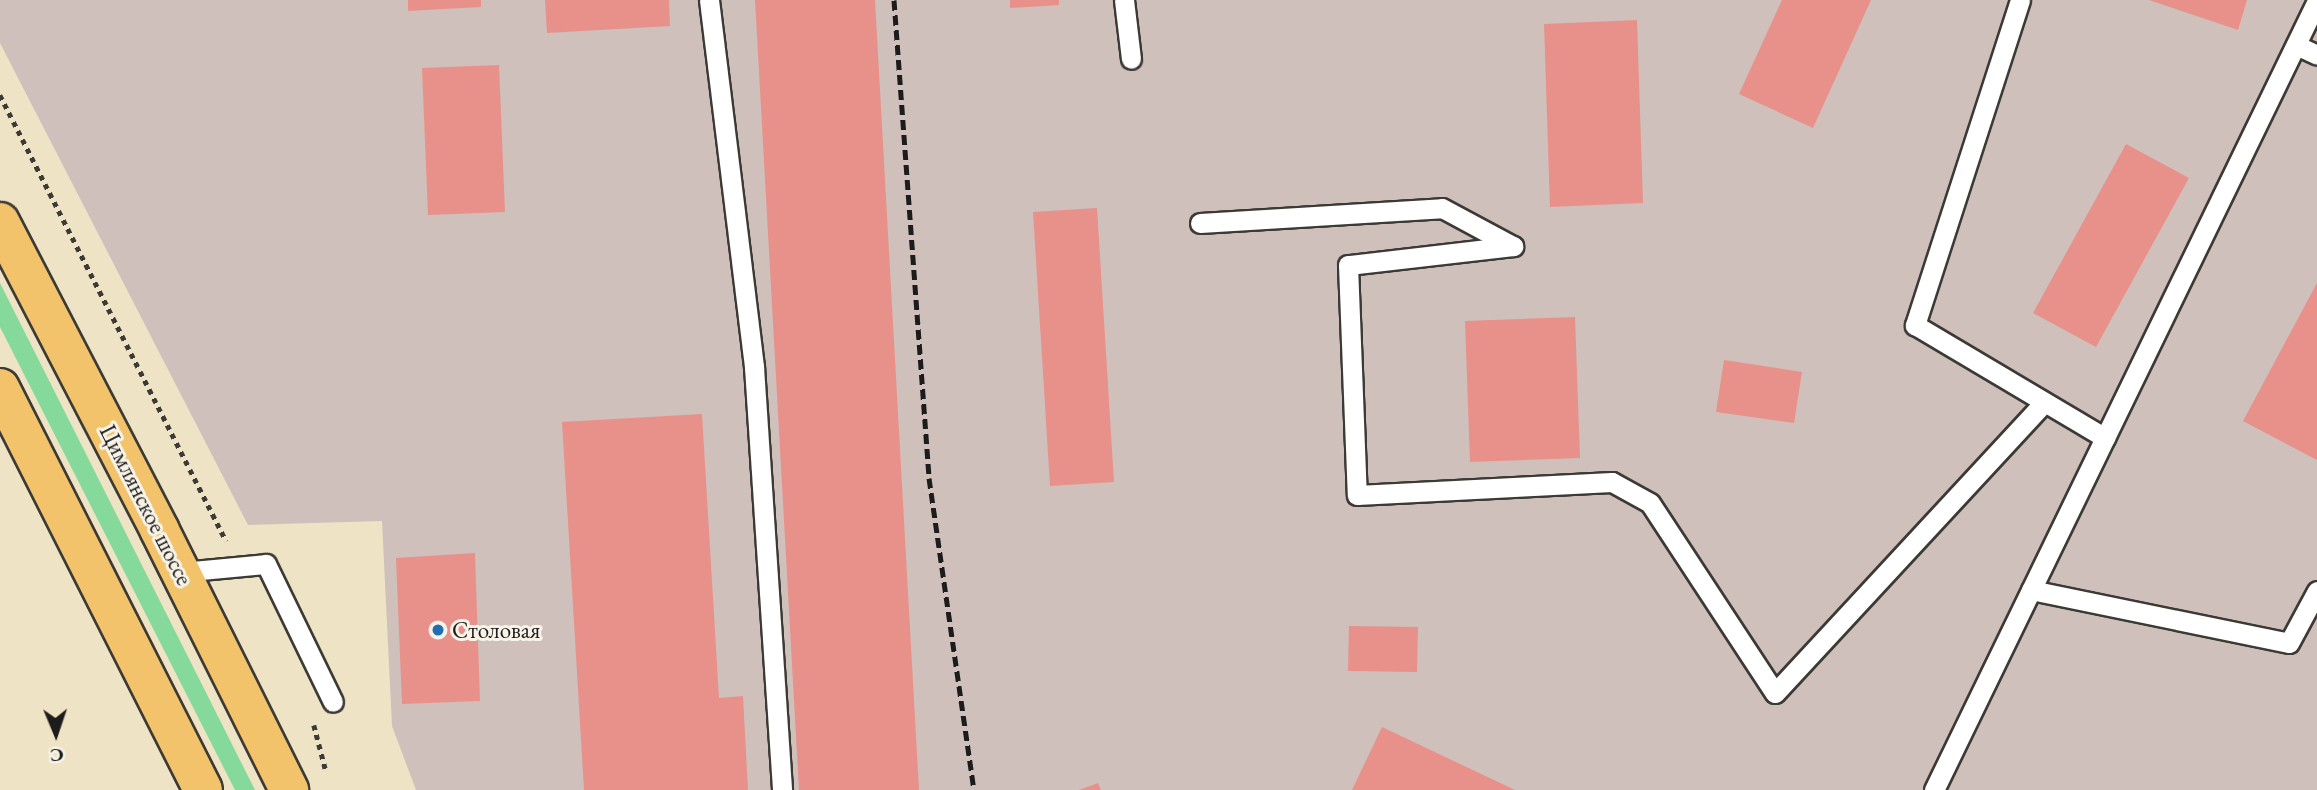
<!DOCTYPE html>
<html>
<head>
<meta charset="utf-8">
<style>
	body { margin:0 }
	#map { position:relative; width:2317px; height:790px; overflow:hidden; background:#eee3c5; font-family:"EB Garamond",serif }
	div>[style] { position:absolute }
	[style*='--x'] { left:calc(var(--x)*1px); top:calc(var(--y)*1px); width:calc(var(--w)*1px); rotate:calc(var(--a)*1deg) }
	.industrial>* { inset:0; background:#cfc0bb }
	.green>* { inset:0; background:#84d99b }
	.building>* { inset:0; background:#e7918a }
	.path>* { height:4.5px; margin-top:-2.25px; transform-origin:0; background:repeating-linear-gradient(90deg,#3c3a35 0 5px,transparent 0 10px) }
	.roads { filter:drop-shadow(2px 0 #3c3a35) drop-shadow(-2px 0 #3c3a35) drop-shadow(0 2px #3c3a35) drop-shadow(0 -2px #3c3a35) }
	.lane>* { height:19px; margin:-9.5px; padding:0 9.5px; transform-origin:9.5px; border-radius:9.5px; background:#fff }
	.primary>* { height:38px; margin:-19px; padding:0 19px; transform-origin:19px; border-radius:19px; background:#f2c36a }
	.rail>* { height:5px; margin-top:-2.5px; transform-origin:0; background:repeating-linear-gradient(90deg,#1c1c1c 0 10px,transparent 0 15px) }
	.dots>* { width:19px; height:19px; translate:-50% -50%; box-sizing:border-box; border:4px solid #f7f3e8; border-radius:50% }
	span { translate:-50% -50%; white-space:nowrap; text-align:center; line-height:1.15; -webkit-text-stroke:6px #f7f3e8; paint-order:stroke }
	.street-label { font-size:23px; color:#1c1c1c }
	.poi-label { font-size:23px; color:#1c1c1c }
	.left { translate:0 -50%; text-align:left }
	.north { position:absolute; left:21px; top:699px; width:70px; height:70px; -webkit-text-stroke:5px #f7f3e8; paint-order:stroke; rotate:178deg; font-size:19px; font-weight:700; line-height:28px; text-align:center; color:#1c1c1c }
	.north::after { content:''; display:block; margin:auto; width:24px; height:32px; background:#1c1c1c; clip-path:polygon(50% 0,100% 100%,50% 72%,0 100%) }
</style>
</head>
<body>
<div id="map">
	<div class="industrial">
		<div style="clip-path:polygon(0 0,2317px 0,2317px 790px,416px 790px,392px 726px,382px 521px,248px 525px,0 43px)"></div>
	</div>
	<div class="green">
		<div style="clip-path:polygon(0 283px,255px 790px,235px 790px,0 327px)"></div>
	</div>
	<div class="building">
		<div style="clip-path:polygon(408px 0,481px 0,481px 7px,408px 11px)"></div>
		<div style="clip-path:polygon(545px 0,669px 0,670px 26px,547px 33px)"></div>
		<div style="clip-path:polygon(755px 0,875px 0,919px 790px,799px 790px)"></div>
		<div style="clip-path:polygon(1010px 0,1059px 0,1059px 5px,1010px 8px)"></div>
		<div style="clip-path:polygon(1782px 0,1871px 0,1813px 128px,1739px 94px)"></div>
		<div style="clip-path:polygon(2149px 0,2247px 0,2238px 30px)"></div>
		<div style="clip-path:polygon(1637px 20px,1643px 203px,1550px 207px,1544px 24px)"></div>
		<div style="clip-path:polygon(499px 65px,505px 212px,428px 215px,422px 68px)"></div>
		<div style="clip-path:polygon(2126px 144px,2189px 178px,2096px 347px,2033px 313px)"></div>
		<div style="clip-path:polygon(1097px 208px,1114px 482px,1050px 486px,1033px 212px)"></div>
		<div style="clip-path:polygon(2317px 283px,2317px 460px,2243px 421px)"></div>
		<div style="clip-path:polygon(1575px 317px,1580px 458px,1470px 462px,1465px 321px)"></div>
		<div style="clip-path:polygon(1724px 360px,1802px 372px,1794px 423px,1716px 412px)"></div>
		<div style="clip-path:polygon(702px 414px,719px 698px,743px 696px,748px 790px,584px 790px,562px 422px)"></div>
		<div style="clip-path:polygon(475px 553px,480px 701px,402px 704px,396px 558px)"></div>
		<div style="clip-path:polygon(1349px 626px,1418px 627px,1417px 672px,1348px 671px)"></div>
		<div style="clip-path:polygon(1382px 727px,1515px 790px,1352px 790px)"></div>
		<div style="clip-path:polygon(1098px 783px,1101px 790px,1079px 790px)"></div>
	</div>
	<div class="path">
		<div style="--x:0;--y:95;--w:500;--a:63.1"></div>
		<div style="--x:314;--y:725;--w:48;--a:75.4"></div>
	</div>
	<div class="roads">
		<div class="lane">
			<div style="--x:709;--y:0;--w:370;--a:83"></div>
			<div style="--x:754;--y:367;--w:424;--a:86.2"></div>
			<div style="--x:1124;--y:0;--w:59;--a:83.2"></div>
			<div style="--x:2020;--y:0;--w:342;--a:107.9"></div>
			<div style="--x:1915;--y:325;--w:221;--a:30.7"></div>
			<div style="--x:2296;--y:45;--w:23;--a:25"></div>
			<div style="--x:1200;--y:223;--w:242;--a:-3.5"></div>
			<div style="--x:1442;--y:208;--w:81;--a:28.2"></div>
			<div style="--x:1513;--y:246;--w:166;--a:173.4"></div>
			<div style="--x:1348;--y:265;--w:230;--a:87.8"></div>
			<div style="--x:1357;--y:495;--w:255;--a:-2.9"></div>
			<div style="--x:1612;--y:482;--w:43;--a:28.9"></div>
			<div style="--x:1650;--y:503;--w:227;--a:56.7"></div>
			<div style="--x:1775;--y:693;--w:396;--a:-47.2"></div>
			<div style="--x:181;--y:572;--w:85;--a:-5.4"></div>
			<div style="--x:266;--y:564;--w:153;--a:64.1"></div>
			<div style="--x:2031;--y:590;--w:263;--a:11.6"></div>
			<div style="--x:2289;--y:643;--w:59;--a:-61.7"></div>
			<div style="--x:1934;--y:790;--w:877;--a:-64.11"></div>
		</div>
		<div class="primary">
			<div style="--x:0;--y:222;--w:346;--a:62.6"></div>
			<div style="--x:159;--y:529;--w:292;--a:63.5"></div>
			<div style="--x:0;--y:388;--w:450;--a:63.2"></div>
		</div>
	</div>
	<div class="rail">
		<div style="--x:894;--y:0;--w:479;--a:85.8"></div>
		<div style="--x:929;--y:478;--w:315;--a:81.8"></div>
	</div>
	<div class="dots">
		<div style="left:438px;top:630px;background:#1f6fb2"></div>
	</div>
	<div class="street-label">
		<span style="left:146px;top:505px;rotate:63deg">Цимлянское шоссе</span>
	</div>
	<div class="poi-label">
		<span class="left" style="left:452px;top:630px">Столовая</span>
	</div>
	<div class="north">С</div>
</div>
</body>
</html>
